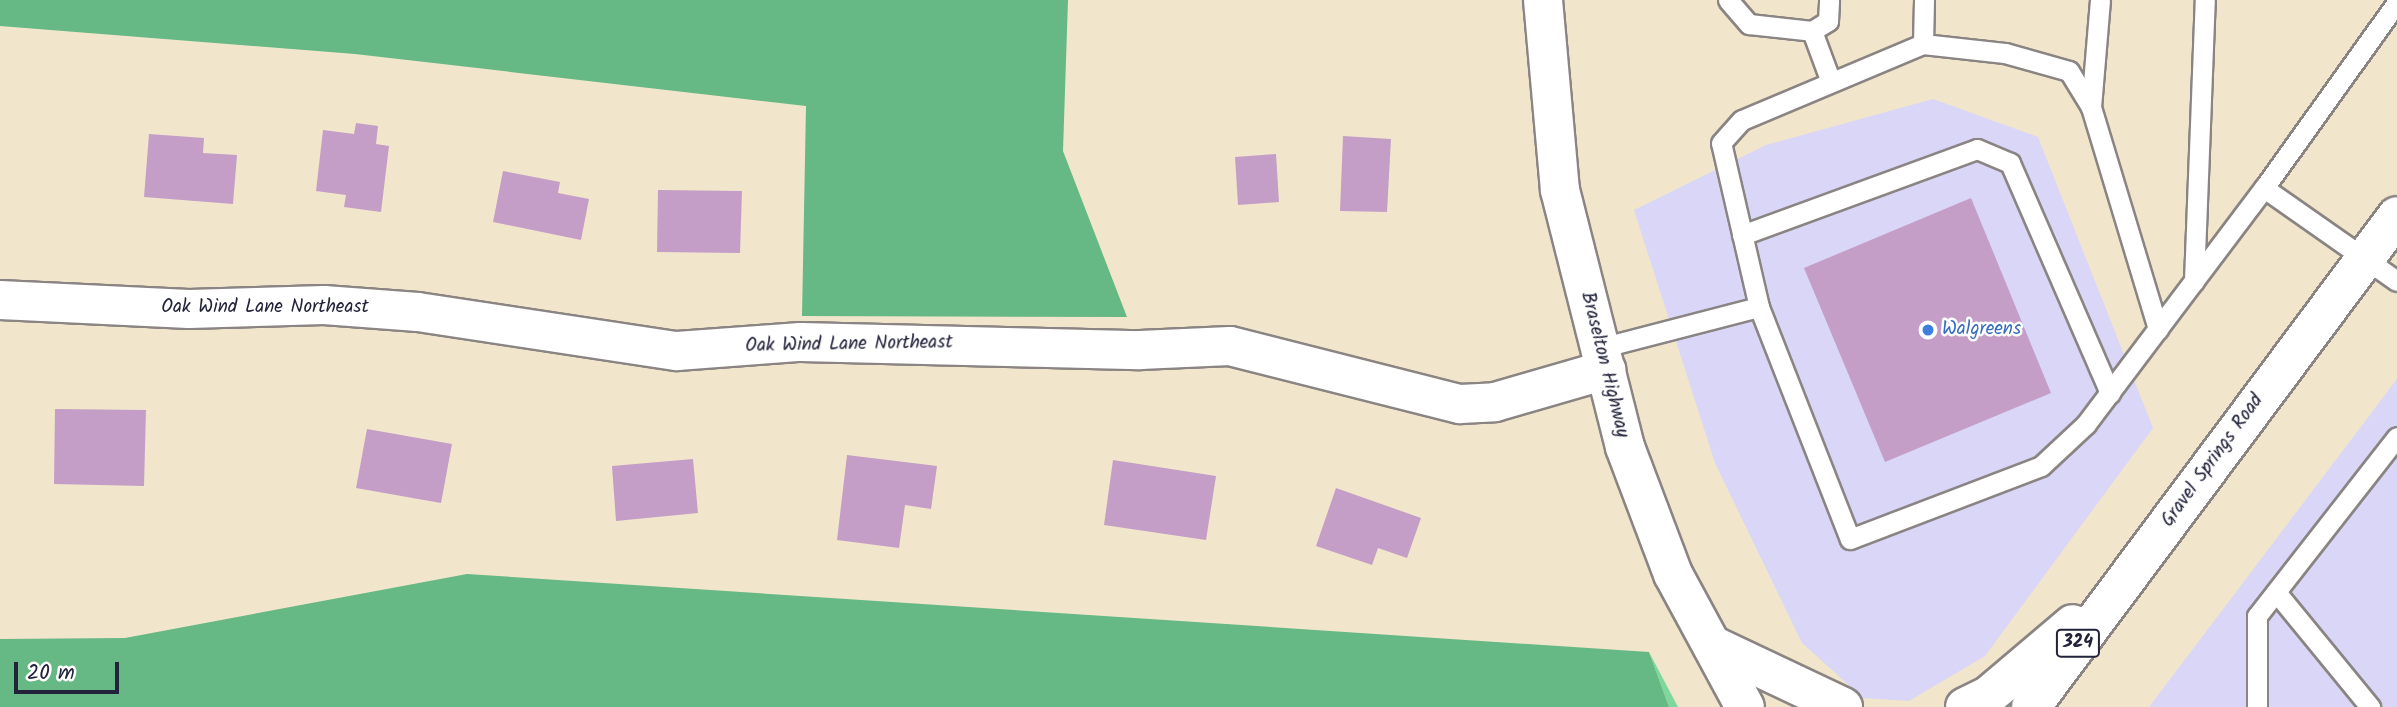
<!DOCTYPE html>
<html>
<head>
<meta charset="utf-8">
<style>
	body { margin:0 }
	#map { position:relative; width:2397px; height:707px; overflow:hidden; background:#f1e6cb; font-family:Kalam,sans-serif }
	div>[style] { position:absolute }
	[style*='--x'] { left:calc(var(--x)*1px); top:calc(var(--y)*1px); width:calc(var(--w)*1px); rotate:calc(var(--a)*1deg) }
	.built>* { inset:0; background:#d9d6f7 }
	.green>* { inset:0; background:#7ed79d }
	.forest>* { inset:0; background:#66b884 }
	.building>* { inset:0; background:#c49ec7 }
	.roads { filter:drop-shadow(2px 0 #8a8483) drop-shadow(-2px 0 #8a8483) drop-shadow(0 2px #8a8483) drop-shadow(0 -2px #8a8483) }
	.service>* { height:19px; margin:-9.5px; padding:0 9.5px; transform-origin:9.5px; border-radius:9.5px; background:#fff }
	.minor>* { height:38px; margin:-19px; padding:0 19px; transform-origin:19px; border-radius:19px; background:#fff }
	.secondary>* { height:38px; margin:-19px; padding:0 19px; transform-origin:19px; border-radius:19px; background:#fff }
	.primary>* { height:38px; margin:-19px; padding:0 19px; transform-origin:19px; border-radius:19px; background:#fff }
	.dots>* { width:19px; height:19px; translate:-50% -50%; box-sizing:border-box; border:4px solid #fff; border-radius:50% }
	span { translate:-50% -50%; white-space:nowrap; text-align:center; line-height:1.15; -webkit-text-stroke:5px #fff; paint-order:stroke }
	.shield-label span { padding:2px 5px; background:#fff; border:2px solid; border-radius:5px; -webkit-text-stroke-width:0 }
	.shield-label { font-size:18px; color:#22223b; font-weight:700 }
	.street-label { font-size:19px; color:#22223b }
	.shop-label { font-size:19px; color:#366cbe }
	.left { translate:0 -50%; text-align:left }
	.scale { position:absolute; left:14px; top:662px; width:105px; height:32px; box-sizing:border-box; border:4px solid #22223b; border-top:0; padding-left:9px; font-size:21px; line-height:24px; white-space:nowrap; color:#22223b; -webkit-text-stroke:5px #fff; paint-order:stroke }
</style>
</head>
<body>
<div id="map">
	<div class="built">
		<div style="clip-path:polygon(1933px 99px,2038px 137px,2153px 428px,1985px 656px,1909px 701px,1863px 698px,1802px 643px,1715px 463px,1634px 210px,1766px 145px)"></div>
		<div style="clip-path:polygon(2397px 379px,2397px 707px,2149px 707px)"></div>
	</div>
	<div class="green">
		<div style="clip-path:polygon(1649px 652px,1678px 707px,1669px 707px)"></div>
	</div>
	<div class="forest">
		<div style="clip-path:polygon(0 0,1068px 0,1063px 151px,1127px 317px,802px 316px,806px 106px,355px 54px,0 26px)"></div>
		<div style="clip-path:polygon(467px 574px,1649px 652px,1669px 707px,0 707px,0 639px,125px 638px)"></div>
	</div>
	<div class="building">
		<div style="clip-path:polygon(356px 123px,378px 126px,376px 144px,389px 146px,381px 212px,344px 207px,346px 195px,316px 191px,323px 130px,354px 134px)"></div>
		<div style="clip-path:polygon(149px 134px,204px 138px,203px 153px,237px 155px,233px 204px,144px 197px)"></div>
		<div style="clip-path:polygon(1343px 136px,1391px 139px,1387px 212px,1340px 211px)"></div>
		<div style="clip-path:polygon(1276px 154px,1279px 202px,1238px 205px,1235px 157px)"></div>
		<div style="clip-path:polygon(503px 171px,560px 182px,558px 193px,589px 199px,581px 240px,493px 222px)"></div>
		<div style="clip-path:polygon(658px 190px,742px 191px,740px 253px,657px 252px)"></div>
		<div style="clip-path:polygon(1971px 198px,2051px 393px,1885px 462px,1804px 268px)"></div>
		<div style="clip-path:polygon(55px 409px,146px 410px,144px 486px,54px 484px)"></div>
		<div style="clip-path:polygon(367px 429px,452px 444px,441px 503px,356px 488px)"></div>
		<div style="clip-path:polygon(847px 455px,937px 466px,931px 509px,905px 505px,899px 548px,837px 540px)"></div>
		<div style="clip-path:polygon(693px 459px,698px 513px,616px 521px,612px 466px)"></div>
		<div style="clip-path:polygon(1113px 460px,1216px 476px,1206px 540px,1104px 525px)"></div>
		<div style="clip-path:polygon(1336px 488px,1421px 518px,1407px 558px,1378px 548px,1372px 565px,1316px 546px)"></div>
	</div>
	<div class="roads">
		<div class="service">
			<div style="--x:1728;--y:0;--w:32;--a:49"></div>
			<div style="--x:1749;--y:24;--w:63;--a:6.3"></div>
			<div style="--x:1812;--y:31;--w:19;--a:-32"></div>
			<div style="--x:1828;--y:21;--w:21;--a:-87"></div>
			<div style="--x:1812;--y:31;--w:54;--a:69.6"></div>
			<div style="--x:1923;--y:44;--w:44;--a:-88.7"></div>
			<div style="--x:2091;--y:107;--w:107;--a:-85.2"></div>
			<div style="--x:2264;--y:188;--w:229;--a:-54.4"></div>
			<div style="--x:1742;--y:235;--w:250;--a:-20.1"></div>
			<div style="--x:1977;--y:149;--w:36;--a:23"></div>
			<div style="--x:2010;--y:163;--w:251;--a:66.5"></div>
			<div style="--x:2194;--y:281;--w:281;--a:-87.8"></div>
			<div style="--x:1759;--y:307;--w:168;--a:-103"></div>
			<div style="--x:1721;--y:143;--w:31;--a:-48"></div>
			<div style="--x:1742;--y:120;--w:196;--a:-22.8"></div>
			<div style="--x:1923;--y:44;--w:82;--a:6.3"></div>
			<div style="--x:2005;--y:53;--w:66;--a:15.7"></div>
			<div style="--x:2069;--y:71;--w:42;--a:58.6"></div>
			<div style="--x:2091;--y:107;--w:232;--a:73.2"></div>
			<div style="--x:1600;--y:348;--w:164;--a:-14.5"></div>
			<div style="--x:1759;--y:307;--w:249;--a:68.6"></div>
			<div style="--x:1850;--y:539;--w:204;--a:-20.9"></div>
			<div style="--x:2041;--y:466;--w:62;--a:-43"></div>
			<div style="--x:2086;--y:424;--w:296;--a:-53"></div>
			<div style="--x:2264;--y:188;--w:162;--a:35"></div>
			<div style="--x:2276;--y:592;--w:149;--a:50.7"></div>
			<div style="--x:2257;--y:707;--w:91;--a:-90"></div>
			<div style="--x:2257;--y:616;--w:227;--a:-52"></div>
		</div>
		<div class="minor">
			<div style="--x:0;--y:300;--w:189;--a:2.7"></div>
			<div style="--x:189;--y:309;--w:135;--a:-1.7"></div>
			<div style="--x:324;--y:305;--w:94;--a:4.3"></div>
			<div style="--x:418;--y:312;--w:262;--a:8.6"></div>
			<div style="--x:677;--y:351;--w:124;--a:-4.2"></div>
			<div style="--x:801;--y:342;--w:339;--a:1.4"></div>
			<div style="--x:1140;--y:350;--w:90;--a:-2.5"></div>
			<div style="--x:1230;--y:346;--w:237;--a:14.2"></div>
			<div style="--x:1460;--y:404;--w:35;--a:-3"></div>
			<div style="--x:1495;--y:402;--w:116;--a:-16.1"></div>
		</div>
		<div class="secondary">
			<div style="--x:1543;--y:0;--w:191;--a:84.9"></div>
			<div style="--x:1560;--y:190;--w:265;--a:75.8"></div>
			<div style="--x:1625;--y:447;--w:136;--a:69.3"></div>
			<div style="--x:1673;--y:574;--w:151;--a:61.6"></div>
		</div>
		<div class="primary">
			<div style="--x:1712;--y:645;--w:145;--a:25.3"></div>
			<div style="--x:1965;--y:707;--w:25;--a:-26"></div>
			<div style="--x:1988;--y:696;--w:111;--a:-40.3"></div>
			<div style="--x:2031;--y:707;--w:612;--a:-53.3"></div>
		</div>
	</div>
	<div class="dots">
		<div style="left:1928px;top:330px;background:#3f7fe0"></div>
	</div>
	<div class="shield-label">
		<span style="left:2078px;top:643px">324</span>
	</div>
	<div class="street-label">
		<span style="left:265px;top:308px">Oak Wind Lane Northeast</span>
		<span style="left:849px;top:345px;rotate:-1deg">Oak Wind Lane Northeast</span>
		<span style="left:1604px;top:365px;rotate:76deg">Braselton Highway</span>
		<span style="left:2213px;top:461px;rotate:-54deg">Gravel Springs Road</span>
	</div>
	<div class="shop-label">
		<span class="left" style="left:1942px;top:330px">Walgreens</span>
	</div>
	<div class="scale">20 m</div>
</div>
</body>
</html>
